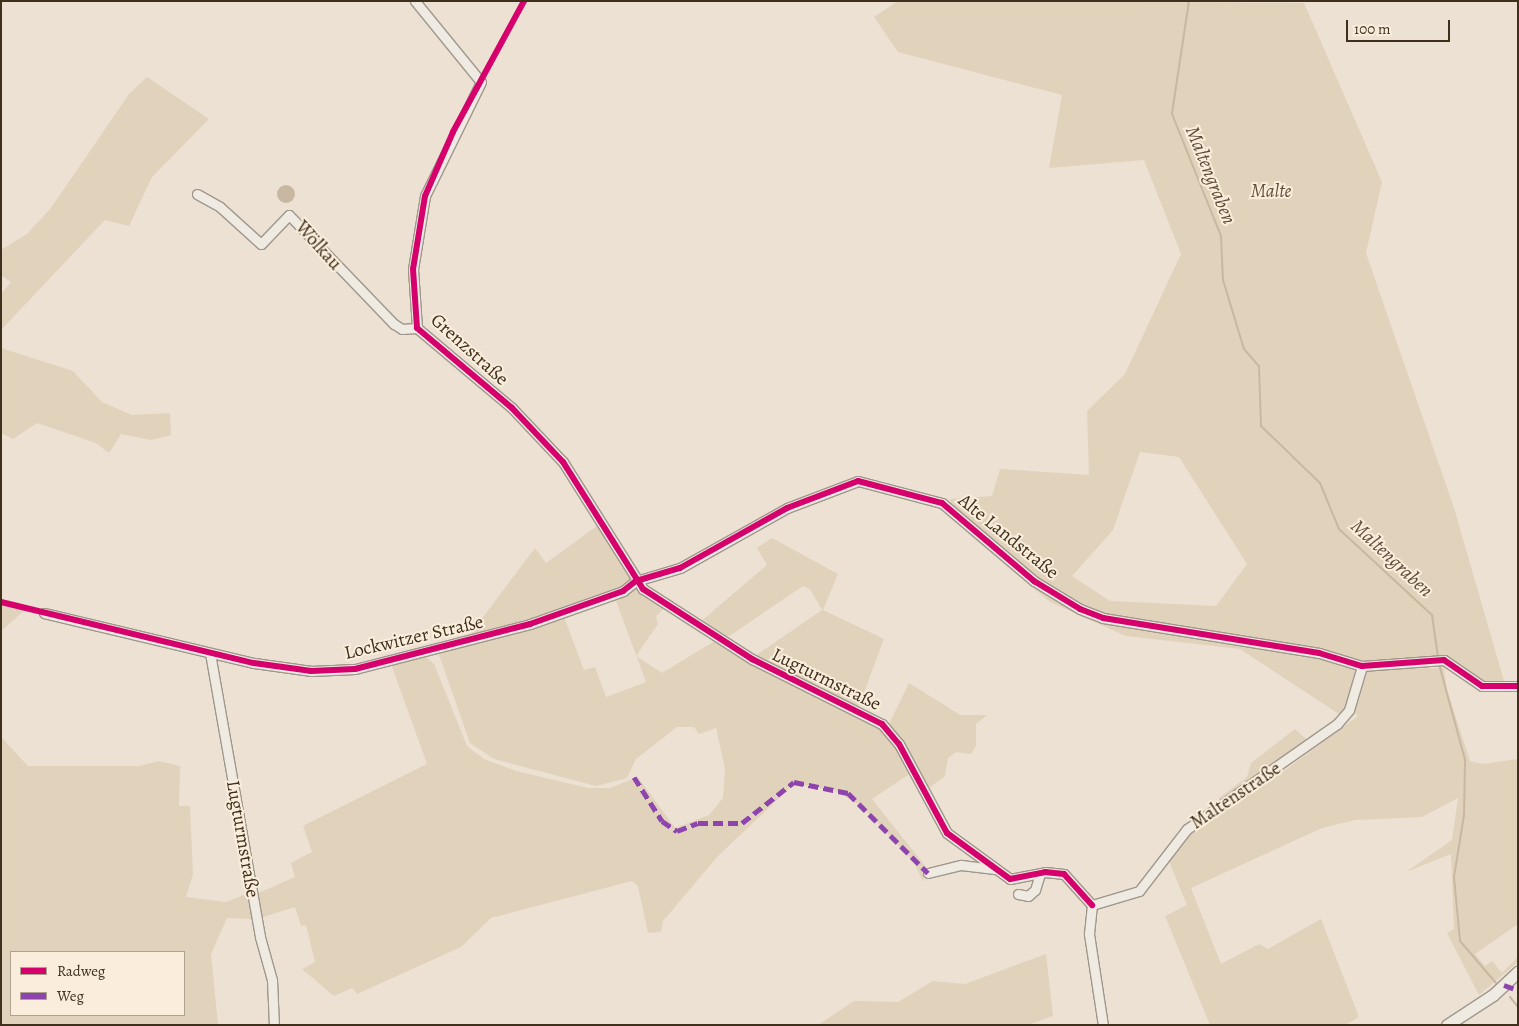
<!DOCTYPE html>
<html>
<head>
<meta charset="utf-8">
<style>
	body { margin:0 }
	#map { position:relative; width:1519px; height:1026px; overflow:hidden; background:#ece1d2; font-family:Alegreya,serif }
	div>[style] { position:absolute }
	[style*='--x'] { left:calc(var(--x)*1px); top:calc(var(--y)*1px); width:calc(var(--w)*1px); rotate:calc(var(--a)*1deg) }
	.green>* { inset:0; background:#e1d2bc }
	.water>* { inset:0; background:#c8b8a2 }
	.round { border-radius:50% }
	.stream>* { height:2px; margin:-1px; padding:0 1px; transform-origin:1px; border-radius:1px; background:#c8b8a2 }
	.roads { filter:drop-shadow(1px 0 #9f978c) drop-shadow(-1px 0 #9f978c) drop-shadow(0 1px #9f978c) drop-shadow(0 -1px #9f978c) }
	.minor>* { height:9px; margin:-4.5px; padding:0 4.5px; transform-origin:4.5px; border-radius:4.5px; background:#efeae2 }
	.secondary>* { height:11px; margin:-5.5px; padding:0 5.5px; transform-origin:5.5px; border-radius:5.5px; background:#efeae2 }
	.quiet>* { height:5px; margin-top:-2.5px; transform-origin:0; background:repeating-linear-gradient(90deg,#8e44ad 0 10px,transparent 0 15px) }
	.cycleway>* { height:6px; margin:-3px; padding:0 3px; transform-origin:3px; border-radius:3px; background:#d6006c }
	span { translate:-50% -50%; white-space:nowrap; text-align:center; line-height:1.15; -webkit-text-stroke:4px #faeddb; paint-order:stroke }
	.park-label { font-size:19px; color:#5d4e38; font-style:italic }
	.street-label { font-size:19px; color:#3e301c }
	.water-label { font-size:20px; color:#5c4e38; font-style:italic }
	.frame { position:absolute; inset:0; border:2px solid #3e301c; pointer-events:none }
	.legend { position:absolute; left:10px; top:951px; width:175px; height:65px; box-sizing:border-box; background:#faeddb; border:1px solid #afa18f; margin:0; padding:6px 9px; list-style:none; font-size:15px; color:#3e301c }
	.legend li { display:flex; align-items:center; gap:10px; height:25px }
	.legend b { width:25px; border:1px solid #afa18f }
	.scale { position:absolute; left:1346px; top:20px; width:104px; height:22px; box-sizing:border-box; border:2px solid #3e301c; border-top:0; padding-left:6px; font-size:15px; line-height:18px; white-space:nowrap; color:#3e301c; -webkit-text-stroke:4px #faeddb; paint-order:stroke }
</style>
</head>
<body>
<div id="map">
	<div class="green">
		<div style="clip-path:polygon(evenodd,898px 1px,1304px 3px,1382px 182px,1366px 253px,1454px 508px,1504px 681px,1484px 683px,1445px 658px,1359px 669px,1342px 716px,1240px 649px,1126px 636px,1050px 602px,972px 536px,949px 499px,992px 496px,1000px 469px,1089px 475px,1087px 411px,1125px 374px,1181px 254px,1144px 160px,1049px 168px,1062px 95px,898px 52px,874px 17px,898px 1px,1140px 452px,1179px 457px,1247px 564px,1216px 606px,1110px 601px,1072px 576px,1113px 530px,1140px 452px)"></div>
		<div style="clip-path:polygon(147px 77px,209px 119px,152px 177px,129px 226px,105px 220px,1px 330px,1px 294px,11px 282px,1px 275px,1px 250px,27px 234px,51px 208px,129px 94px)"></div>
		<div style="clip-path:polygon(1px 348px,73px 371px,102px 402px,132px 415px,170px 413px,171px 435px,151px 440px,121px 434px,109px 453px,96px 443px,37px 423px,13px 439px,1px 433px)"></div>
		<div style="clip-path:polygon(601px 523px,630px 579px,622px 589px,529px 622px,468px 637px,535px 548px,546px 563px)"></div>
		<div style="clip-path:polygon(772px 538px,838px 574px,823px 610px,884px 639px,857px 711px,752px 658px,822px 610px,810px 589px,803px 586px,725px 639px,699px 623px,767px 565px,757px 548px)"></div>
		<div style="clip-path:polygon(637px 586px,666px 606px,656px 616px,658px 624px,636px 656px,662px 673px,718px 639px,887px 731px,911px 773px,872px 799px,926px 867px,923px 882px,914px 862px,862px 807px,839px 792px,795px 783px,718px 856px,663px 921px,661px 932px,648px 933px,638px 886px,632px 881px,491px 918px,461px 947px,357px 994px,352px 988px,334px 996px,302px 969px,315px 962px,306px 925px,301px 926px,295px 907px,260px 918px,254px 895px,295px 877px,291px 863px,312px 852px,303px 826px,427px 764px,391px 664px,425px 656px,434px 664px,467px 746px,484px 759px,516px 771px,588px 788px,610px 788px,638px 777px,675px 828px,709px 815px,723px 798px,725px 769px,716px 728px,699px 734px,694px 727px,677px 727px,636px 759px,627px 778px,596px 786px,494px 759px,470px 743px,439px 655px,442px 649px,564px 617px,584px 670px,595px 667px,606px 697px,646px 682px,615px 598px)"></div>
		<div style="clip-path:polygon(1px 605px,25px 610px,1px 631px)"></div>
		<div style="clip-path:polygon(1444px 668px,1447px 690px,1470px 761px,1482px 764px,1518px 759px,1518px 924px,1475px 954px,1485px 966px,1492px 961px,1502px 973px,1518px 957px,1518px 962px,1479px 995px,1447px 933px,1454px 929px,1451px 854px,1406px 872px,1452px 840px,1458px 798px,1422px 817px,1355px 820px,1322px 828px,1191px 888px,1221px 964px,1259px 944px,1268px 949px,1321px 919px,1359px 1017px,1345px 1025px,1210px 1025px,1165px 916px,1187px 905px,1168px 859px,1189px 831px,1272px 780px,1358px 716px,1352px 710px,1366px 669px)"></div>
		<div style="clip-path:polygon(909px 683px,960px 715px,987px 715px,976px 724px,976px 746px,971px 754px,956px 752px,948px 758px,945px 776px,925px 791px,888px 726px)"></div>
		<div style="clip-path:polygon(1295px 729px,1307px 740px,1222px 802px,1219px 798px,1247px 777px,1251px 763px)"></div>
		<div style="clip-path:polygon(evenodd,1px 737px,28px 766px,139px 766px,159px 761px,180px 766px,179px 806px,190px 806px,193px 874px,186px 897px,226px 902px,246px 894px,253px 919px,227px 918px,211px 954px,218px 1025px,1px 1025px,1px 737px,11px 952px,184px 952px,184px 1015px,11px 1015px,11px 952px)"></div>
		<div style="clip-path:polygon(1046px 954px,1053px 1016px,1028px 1025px,818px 1025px,854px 1001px,898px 1002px,933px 981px,965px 984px)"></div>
	</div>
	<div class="water">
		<div class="round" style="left:277px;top:185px;width:18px;height:18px"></div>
	</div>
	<div class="stream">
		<div style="--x:1189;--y:1;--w:114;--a:98.6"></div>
		<div style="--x:1172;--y:114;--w:131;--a:68.1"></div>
		<div style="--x:1221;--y:236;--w:44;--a:87.4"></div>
		<div style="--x:1223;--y:280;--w:72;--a:73.1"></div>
		<div style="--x:1244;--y:349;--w:23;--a:49"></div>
		<div style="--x:1259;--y:366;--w:60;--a:88.1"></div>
		<div style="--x:1261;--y:426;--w:82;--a:44"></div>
		<div style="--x:1320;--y:483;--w:50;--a:67.6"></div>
		<div style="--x:1339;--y:529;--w:127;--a:42.8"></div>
		<div style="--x:1432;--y:615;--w:42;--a:81.9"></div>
		<div style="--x:1439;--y:664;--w:99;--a:74.8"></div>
		<div style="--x:1465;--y:760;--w:55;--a:91"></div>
		<div style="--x:1464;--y:815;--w:63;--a:99.2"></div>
		<div style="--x:1454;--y:877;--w:64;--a:84.6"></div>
		<div style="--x:1460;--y:941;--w:55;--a:49.4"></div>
		<div style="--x:1510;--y:997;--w:13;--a:51"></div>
	</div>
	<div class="roads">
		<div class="minor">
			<div style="--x:415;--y:1;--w:104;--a:50.8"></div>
			<div style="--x:481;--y:82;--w:127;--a:116.2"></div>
			<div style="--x:425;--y:196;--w:74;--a:99.3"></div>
			<div style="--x:413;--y:269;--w:59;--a:86.1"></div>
			<div style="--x:417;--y:328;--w:124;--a:40.1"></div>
			<div style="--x:512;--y:408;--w:74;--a:46.6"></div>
			<div style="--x:563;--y:462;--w:150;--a:57.8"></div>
			<div style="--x:643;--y:589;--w:130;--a:32.7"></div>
			<div style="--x:752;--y:659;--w:145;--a:26.6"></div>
			<div style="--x:882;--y:724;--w:26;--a:50"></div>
			<div style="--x:899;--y:744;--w:101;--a:61.7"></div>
			<div style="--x:947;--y:833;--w:78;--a:36.1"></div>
			<div style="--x:1010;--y:879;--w:36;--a:-11"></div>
			<div style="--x:1045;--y:872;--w:19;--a:6"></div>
			<div style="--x:1064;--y:874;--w:42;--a:47.9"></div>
			<div style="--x:197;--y:194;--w:26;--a:29"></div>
			<div style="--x:220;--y:207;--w:55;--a:42.1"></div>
			<div style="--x:261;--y:244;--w:40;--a:-46"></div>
			<div style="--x:289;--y:215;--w:151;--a:46.1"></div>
			<div style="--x:394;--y:324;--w:9;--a:32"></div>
			<div style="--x:402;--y:329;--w:15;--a:-4"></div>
			<div style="--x:44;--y:613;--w:216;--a:13.4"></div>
			<div style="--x:254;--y:663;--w:58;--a:8"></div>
			<div style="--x:311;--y:671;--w:44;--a:-2.6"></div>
			<div style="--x:355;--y:669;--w:181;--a:-14.4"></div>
			<div style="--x:530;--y:624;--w:99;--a:-19.5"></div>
			<div style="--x:623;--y:591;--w:16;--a:-38"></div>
			<div style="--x:636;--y:581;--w:46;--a:-16.5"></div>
			<div style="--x:680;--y:568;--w:123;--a:-29.3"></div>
			<div style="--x:787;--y:508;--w:76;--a:-20.8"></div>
			<div style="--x:858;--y:481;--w:87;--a:14.7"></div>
			<div style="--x:942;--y:503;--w:121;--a:40.3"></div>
			<div style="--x:1034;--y:581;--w:54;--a:31.3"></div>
			<div style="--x:1080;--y:609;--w:25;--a:21"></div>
			<div style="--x:1103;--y:618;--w:219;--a:9.2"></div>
			<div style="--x:1319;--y:653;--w:45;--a:16.8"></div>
			<div style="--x:1362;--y:666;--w:82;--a:-4.2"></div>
			<div style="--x:1444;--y:660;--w:46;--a:34.4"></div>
			<div style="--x:1482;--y:686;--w:36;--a:0"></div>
			<div style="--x:210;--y:653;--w:288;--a:80"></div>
			<div style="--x:260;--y:937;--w:45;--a:74.4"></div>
			<div style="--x:272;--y:980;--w:45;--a:87.5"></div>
			<div style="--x:928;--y:873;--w:34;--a:-14"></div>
			<div style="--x:961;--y:865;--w:34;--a:7"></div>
			<div style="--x:1018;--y:894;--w:10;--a:11"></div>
			<div style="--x:1028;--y:896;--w:9;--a:-41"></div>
			<div style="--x:1035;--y:890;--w:17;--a:-73"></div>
			<div style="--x:1092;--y:905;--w:49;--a:-16.6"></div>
			<div style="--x:1139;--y:891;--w:78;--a:-52.3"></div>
			<div style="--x:1187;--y:829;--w:183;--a:-35"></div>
			<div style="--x:1337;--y:724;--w:18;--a:-49"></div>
			<div style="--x:1349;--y:710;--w:46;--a:-73.5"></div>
			<div style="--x:1092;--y:905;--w:29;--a:96"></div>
			<div style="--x:1089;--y:934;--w:92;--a:81.3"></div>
		</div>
		<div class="secondary">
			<div style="--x:1447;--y:1025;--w:55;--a:-33.1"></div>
			<div style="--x:1493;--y:995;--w:34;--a:-43"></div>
		</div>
	</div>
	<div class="quiet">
		<div style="--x:634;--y:777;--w:52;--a:57.5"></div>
		<div style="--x:662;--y:821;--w:18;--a:34"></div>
		<div style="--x:677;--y:831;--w:22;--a:-21"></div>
		<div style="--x:698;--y:823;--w:44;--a:0"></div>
		<div style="--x:742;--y:823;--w:66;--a:-38.3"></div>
		<div style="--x:794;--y:782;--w:55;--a:11.5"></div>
		<div style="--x:848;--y:793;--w:113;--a:45"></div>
		<div style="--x:1504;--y:985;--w:15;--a:20"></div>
	</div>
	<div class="cycleway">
		<div style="--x:524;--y:1;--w:149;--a:118.5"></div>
		<div style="--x:453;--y:132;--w:70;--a:113.6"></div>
		<div style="--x:425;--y:196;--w:74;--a:99.3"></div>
		<div style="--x:413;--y:269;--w:59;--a:86.1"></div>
		<div style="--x:417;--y:328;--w:124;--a:40.1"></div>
		<div style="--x:512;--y:408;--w:74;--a:46.6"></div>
		<div style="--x:563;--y:462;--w:150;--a:57.8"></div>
		<div style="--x:643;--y:589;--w:130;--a:32.7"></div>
		<div style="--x:752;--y:659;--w:145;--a:26.6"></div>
		<div style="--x:882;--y:724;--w:26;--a:50"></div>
		<div style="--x:899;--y:744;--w:101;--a:61.7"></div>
		<div style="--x:947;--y:833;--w:78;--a:36.1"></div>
		<div style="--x:1010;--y:879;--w:36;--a:-11"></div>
		<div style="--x:1045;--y:872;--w:19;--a:6"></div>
		<div style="--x:1064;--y:874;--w:42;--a:47.9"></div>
		<div style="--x:1;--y:602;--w:260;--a:13.6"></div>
		<div style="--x:254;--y:663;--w:58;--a:8"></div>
		<div style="--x:311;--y:671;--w:44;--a:-2.6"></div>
		<div style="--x:355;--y:669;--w:181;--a:-14.4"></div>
		<div style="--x:530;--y:624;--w:99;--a:-19.5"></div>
		<div style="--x:623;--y:591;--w:16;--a:-38"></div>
		<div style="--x:636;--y:581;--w:46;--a:-16.5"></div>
		<div style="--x:680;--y:568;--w:123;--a:-29.3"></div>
		<div style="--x:787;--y:508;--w:76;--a:-20.8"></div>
		<div style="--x:858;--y:481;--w:87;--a:14.7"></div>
		<div style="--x:942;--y:503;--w:121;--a:40.3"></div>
		<div style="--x:1034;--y:581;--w:54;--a:31.3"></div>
		<div style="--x:1080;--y:609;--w:25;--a:21"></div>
		<div style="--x:1103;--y:618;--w:219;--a:9.2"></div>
		<div style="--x:1319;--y:653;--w:45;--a:16.8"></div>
		<div style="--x:1362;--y:666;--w:82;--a:-4.2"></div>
		<div style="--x:1444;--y:660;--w:46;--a:34.4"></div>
		<div style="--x:1482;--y:686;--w:36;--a:0"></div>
	</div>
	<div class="park-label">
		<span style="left:1271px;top:192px">Malte</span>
	</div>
	<div class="street-label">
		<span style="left:318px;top:246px;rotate:48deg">Wölkau</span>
		<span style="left:469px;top:350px;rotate:42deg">Grenzstraße</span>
		<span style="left:1008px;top:537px;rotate:39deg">Alte Landstraße</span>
		<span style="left:414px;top:638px;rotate:-13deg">Lockwitzer Straße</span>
		<span style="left:826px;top:680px;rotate:26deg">Lugturmstraße</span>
		<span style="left:1236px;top:796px;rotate:-34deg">Maltenstraße</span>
		<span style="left:242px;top:839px;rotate:80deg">Lugturmstraße</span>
	</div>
	<div class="water-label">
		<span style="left:1211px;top:175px;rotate:68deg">Maltengraben</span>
		<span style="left:1392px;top:558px;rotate:43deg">Maltengraben</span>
	</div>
	<div class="frame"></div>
	<ul class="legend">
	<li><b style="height:6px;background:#d6006c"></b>Radweg</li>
	<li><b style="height:6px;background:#8e44ad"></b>Weg</li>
	</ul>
	<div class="scale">100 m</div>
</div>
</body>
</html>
